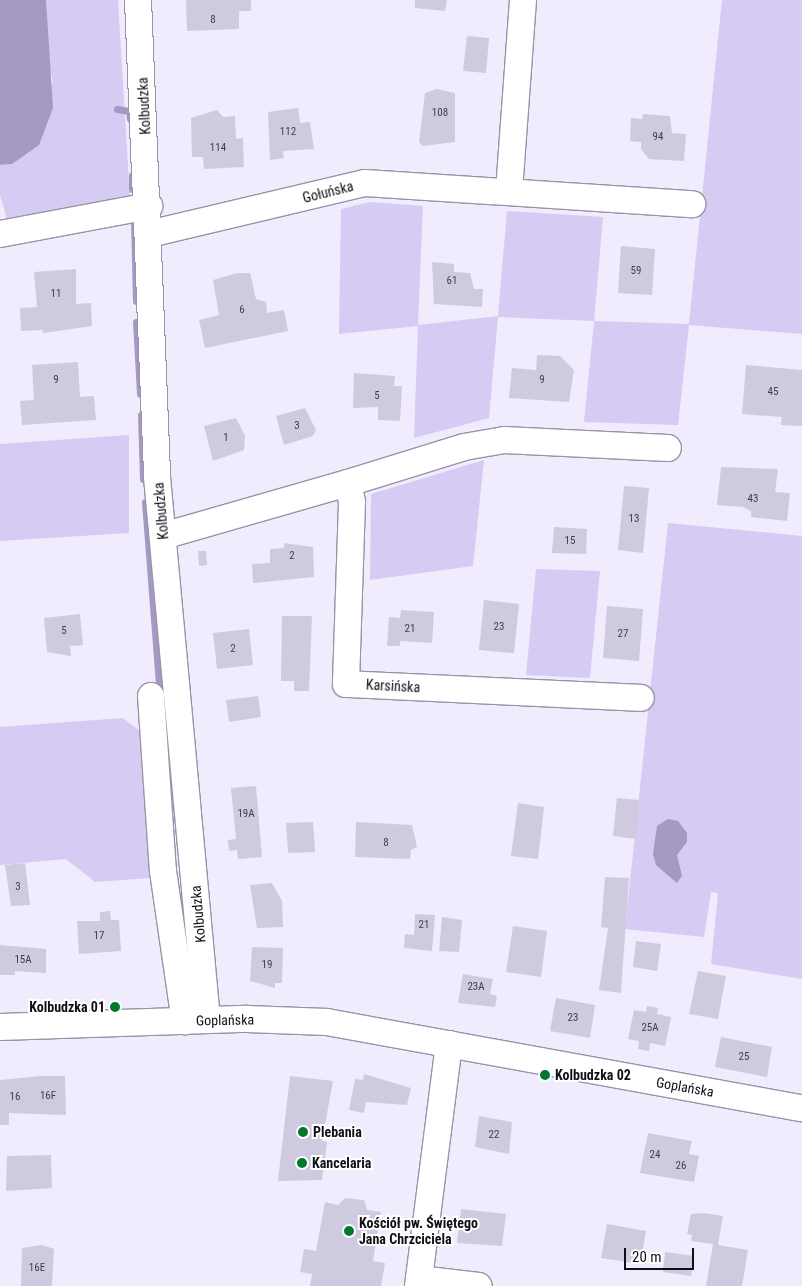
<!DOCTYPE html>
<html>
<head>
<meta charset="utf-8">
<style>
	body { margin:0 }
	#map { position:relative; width:802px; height:1286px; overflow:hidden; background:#f0ebfd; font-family:"Roboto Condensed",sans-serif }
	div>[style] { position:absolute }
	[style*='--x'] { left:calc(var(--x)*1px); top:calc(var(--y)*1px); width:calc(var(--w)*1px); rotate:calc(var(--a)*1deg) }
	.green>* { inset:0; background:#d6cbf2 }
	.water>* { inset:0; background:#a599c3 }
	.stream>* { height:7px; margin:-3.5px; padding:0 3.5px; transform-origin:3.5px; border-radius:3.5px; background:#a599c3 }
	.building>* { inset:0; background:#d0cae0 }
	.roads { filter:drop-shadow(1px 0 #9993a7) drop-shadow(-1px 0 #9993a7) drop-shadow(0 1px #9993a7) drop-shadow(0 -1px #9993a7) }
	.minor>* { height:26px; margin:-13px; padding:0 13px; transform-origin:13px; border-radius:13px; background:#fff }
	.dots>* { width:14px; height:14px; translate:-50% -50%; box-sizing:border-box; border:2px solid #fff; border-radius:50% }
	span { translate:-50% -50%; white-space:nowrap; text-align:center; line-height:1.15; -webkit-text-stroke:4px #fff; paint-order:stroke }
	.number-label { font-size:11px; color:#413d48 }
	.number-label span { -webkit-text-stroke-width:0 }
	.street-label { font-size:14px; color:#110e16 }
	.poi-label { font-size:14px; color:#110e16; font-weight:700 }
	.right { translate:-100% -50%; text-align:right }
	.left { translate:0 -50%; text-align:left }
	.scale { position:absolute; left:624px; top:1248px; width:70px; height:22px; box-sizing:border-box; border:2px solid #110e16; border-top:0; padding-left:6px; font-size:15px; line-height:18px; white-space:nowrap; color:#110e16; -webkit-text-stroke:4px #fff; paint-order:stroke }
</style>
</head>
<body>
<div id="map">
	<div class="green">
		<div style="clip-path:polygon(46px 0,118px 0,130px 199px,7px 219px,0 195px,0 165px,12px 164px,53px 81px,47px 59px)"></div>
		<div style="clip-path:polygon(722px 0,802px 0,802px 334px,689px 325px,678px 425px,584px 422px,594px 321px,498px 317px,489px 418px,414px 438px,418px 326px,339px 334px,341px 209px,370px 202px,423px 206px,418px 325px,498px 316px,507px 211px,603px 217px,594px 321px,689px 324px)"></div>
		<div style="clip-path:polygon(129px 435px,129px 533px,0 541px,0 444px)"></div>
		<div style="clip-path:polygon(484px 460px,473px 566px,370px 580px,371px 494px)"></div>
		<div style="clip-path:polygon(668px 523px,802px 536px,802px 979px,711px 964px,718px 893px,711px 892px,704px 937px,625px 929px)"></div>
		<div style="clip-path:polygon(536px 569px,600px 571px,590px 678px,526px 675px)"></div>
		<div style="clip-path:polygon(123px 718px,140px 731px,151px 878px,95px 882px,66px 859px,0 865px,0 727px)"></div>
	</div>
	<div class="water">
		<div style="clip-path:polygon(0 0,46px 0,53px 108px,39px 145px,12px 164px,0 165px)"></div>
		<div style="clip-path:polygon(668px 819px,678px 821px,687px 833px,687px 842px,677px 855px,682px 876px,677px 883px,656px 865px,653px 854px,657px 826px)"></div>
	</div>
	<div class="stream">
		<div style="--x:117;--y:109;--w:12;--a:9"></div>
		<div style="--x:129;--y:111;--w:8;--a:83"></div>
		<div style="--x:132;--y:175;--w:14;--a:90"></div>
		<div style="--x:134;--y:220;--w:81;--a:88.6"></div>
		<div style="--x:136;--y:322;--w:72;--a:86.8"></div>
		<div style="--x:141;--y:415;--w:64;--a:88.2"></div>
		<div style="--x:145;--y:502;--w:194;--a:85.6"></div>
	</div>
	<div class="building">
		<div style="clip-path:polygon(186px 0,251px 0,251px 11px,239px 11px,239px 29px,187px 31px)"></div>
		<div style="clip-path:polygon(415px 0,447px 0,445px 11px,415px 8px)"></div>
		<div style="clip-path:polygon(467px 36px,489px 38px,486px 73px,463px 71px)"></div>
		<div style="clip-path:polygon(437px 89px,455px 93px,455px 142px,423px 146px,419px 142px,425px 93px)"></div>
		<div style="clip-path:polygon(298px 108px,300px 123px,310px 122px,314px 149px,283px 151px,284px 158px,270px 160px,268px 112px)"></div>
		<div style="clip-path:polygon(217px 110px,223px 117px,235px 116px,236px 139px,243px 138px,244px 167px,204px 169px,203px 157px,192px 157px,191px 118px)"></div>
		<div style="clip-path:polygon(643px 114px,670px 116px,672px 133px,686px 134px,684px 161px,649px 159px,641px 149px,641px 142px,630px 141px,631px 118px,642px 119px)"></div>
		<div style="clip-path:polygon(621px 246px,655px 249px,652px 295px,618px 293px)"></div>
		<div style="clip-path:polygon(432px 262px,454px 264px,454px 272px,470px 273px,474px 289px,483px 289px,482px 307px,434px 304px)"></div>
		<div style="clip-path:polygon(76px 269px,76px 304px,91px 303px,92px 326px,43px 333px,43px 330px,21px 331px,20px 308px,37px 307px,34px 272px)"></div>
		<div style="clip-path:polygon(237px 273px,250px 273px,256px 299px,266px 302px,267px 313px,284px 310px,288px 331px,205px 348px,199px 320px,219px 315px,213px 280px)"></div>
		<div style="clip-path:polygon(537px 355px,560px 356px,574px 370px,569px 402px,509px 398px,512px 368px,536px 370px)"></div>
		<div style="clip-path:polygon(78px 362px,80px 397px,94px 396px,96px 420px,22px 425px,20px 401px,34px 400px,32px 365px)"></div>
		<div style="clip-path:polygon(746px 365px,802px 370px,802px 426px,781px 425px,782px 417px,742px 414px)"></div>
		<div style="clip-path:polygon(354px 373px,395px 376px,394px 386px,402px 386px,400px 421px,378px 420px,378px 407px,353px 408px)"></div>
		<div style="clip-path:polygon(305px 408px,316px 430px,313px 436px,284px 445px,276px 416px)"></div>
		<div style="clip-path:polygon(236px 418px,245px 436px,244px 450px,213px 461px,204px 426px)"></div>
		<div style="clip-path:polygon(721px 467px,778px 469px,775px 492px,790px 493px,787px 521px,751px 517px,751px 511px,743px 507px,717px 505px)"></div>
		<div style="clip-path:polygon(624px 486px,649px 488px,643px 553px,618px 550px)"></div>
		<div style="clip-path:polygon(554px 527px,587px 529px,586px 554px,552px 553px)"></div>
		<div style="clip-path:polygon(284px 543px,313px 547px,314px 577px,253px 583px,252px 564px,270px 563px,270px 549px,284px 548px)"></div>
		<div style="clip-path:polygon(198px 551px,206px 551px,207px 565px,199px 566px)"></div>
		<div style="clip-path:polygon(484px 600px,519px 604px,514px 653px,479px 650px)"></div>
		<div style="clip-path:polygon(607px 606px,643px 609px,639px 661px,603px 658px)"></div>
		<div style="clip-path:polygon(401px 610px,434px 612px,432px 643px,400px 641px,400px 646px,387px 646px,389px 617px,400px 618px)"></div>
		<div style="clip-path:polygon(80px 614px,83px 645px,70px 646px,71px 656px,47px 652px,44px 618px)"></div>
		<div style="clip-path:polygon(282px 616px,312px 616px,309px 691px,294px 691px,294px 681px,281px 681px)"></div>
		<div style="clip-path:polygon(249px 629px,253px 665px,217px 669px,213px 633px)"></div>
		<div style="clip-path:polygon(258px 696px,261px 717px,229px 722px,226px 700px)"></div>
		<div style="clip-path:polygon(256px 786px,262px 857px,238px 859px,237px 850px,229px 851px,228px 840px,236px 839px,231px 788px)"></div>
		<div style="clip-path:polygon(617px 798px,639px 800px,636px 839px,613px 836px)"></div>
		<div style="clip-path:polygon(518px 803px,544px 807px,538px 859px,511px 856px)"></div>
		<div style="clip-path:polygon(313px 822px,315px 852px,288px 853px,286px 823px)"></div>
		<div style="clip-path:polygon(356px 822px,412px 825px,417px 847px,411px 850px,410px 859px,355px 857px)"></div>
		<div style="clip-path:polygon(25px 863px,30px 905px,11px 906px,5px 865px)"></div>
		<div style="clip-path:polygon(605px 877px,629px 878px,621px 993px,599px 990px,608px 928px,601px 927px)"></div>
		<div style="clip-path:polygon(272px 883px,282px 901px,283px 927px,257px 928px,250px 885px)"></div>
		<div style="clip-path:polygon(110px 911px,111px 920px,119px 920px,121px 951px,79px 954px,77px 921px,100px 921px,100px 912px)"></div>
		<div style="clip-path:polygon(415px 914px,435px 915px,432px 951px,404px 948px,405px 934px,414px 935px)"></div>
		<div style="clip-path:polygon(442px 917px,462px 920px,459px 952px,439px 951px)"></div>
		<div style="clip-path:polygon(513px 926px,547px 931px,541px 977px,506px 972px)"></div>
		<div style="clip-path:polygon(636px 941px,661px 944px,657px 971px,633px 967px)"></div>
		<div style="clip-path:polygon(0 945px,46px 949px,46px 973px,15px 971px,15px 975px,0 975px)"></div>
		<div style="clip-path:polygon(252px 947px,283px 948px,282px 983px,275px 983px,275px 988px,250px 981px)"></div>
		<div style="clip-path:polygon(698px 971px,726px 976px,718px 1019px,689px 1014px)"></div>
		<div style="clip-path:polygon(463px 974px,493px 979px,490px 994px,497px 996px,495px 1007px,458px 1003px)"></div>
		<div style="clip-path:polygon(556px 998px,595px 1005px,590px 1038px,550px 1031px)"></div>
		<div style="clip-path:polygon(647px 1006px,658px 1008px,657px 1014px,671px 1017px,665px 1046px,650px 1043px,649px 1051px,638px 1049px,639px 1041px,628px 1039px,634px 1010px,646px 1012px)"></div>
		<div style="clip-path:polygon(721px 1037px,772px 1047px,767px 1077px,715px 1067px)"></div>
		<div style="clip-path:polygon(364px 1074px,411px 1088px,407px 1105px,366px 1102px,364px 1113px,349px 1110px,355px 1079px,363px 1080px)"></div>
		<div style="clip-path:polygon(41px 1076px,65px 1076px,66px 1115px,9px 1113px,9px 1125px,0 1125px,0 1080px)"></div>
		<div style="clip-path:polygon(290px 1076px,333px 1081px,322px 1141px,327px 1142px,322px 1180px,278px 1181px)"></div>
		<div style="clip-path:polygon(479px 1116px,512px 1122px,509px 1154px,475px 1147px)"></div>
		<div style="clip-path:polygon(648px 1133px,692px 1141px,689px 1154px,699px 1156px,694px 1182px,640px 1173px)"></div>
		<div style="clip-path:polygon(51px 1155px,52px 1188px,6px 1191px,7px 1156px)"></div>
		<div style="clip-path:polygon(345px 1198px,364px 1200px,367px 1210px,381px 1212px,373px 1261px,385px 1263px,381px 1286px,310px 1286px,312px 1274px,300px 1272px,304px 1249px,316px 1251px,325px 1202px,338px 1205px)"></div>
		<div style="clip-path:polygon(461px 1209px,506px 1214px,502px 1246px,457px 1243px)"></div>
		<div style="clip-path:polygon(704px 1213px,723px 1216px,718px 1245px,748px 1250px,742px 1286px,706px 1286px,713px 1244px,691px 1241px,692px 1235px,687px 1234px,691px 1214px)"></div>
		<div style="clip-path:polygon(607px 1224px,646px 1231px,640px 1264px,601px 1258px)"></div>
		<div style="clip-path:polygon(42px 1245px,54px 1249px,52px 1286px,21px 1286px,22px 1248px)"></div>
		<div style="clip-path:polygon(665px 1252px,694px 1256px,691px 1276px,663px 1272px)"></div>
	</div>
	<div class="roads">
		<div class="minor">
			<div style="--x:138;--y:0;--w:477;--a:87.7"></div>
			<div style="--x:157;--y:477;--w:545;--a:84.74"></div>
			<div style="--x:509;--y:191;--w:192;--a:-85.8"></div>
			<div style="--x:0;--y:234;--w:152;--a:-10.6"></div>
			<div style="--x:149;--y:234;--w:222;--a:-13.3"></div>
			<div style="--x:365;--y:183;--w:328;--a:3.7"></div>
			<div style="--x:348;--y:483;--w:121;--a:-17.2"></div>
			<div style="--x:464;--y:447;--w:41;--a:-9.9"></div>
			<div style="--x:504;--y:440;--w:164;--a:2.8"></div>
			<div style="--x:163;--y:536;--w:192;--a:-16"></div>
			<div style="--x:348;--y:483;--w:19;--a:78"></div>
			<div style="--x:352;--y:502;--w:182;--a:91.9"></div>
			<div style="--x:346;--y:684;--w:295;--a:2.7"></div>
			<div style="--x:151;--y:696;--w:175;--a:86.1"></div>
			<div style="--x:163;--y:871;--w:152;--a:81.7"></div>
			<div style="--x:0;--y:1027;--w:247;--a:-1.9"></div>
			<div style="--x:247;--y:1019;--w:80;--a:2.1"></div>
			<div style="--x:327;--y:1022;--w:483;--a:10.3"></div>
			<div style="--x:419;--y:1279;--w:60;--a:6.7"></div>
			<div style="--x:418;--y:1286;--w:244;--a:-82.7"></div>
		</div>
	</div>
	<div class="dots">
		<div style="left:115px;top:1007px;background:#00782e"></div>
		<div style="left:545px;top:1075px;background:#00782e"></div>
		<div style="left:303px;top:1132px;background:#00782e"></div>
		<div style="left:302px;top:1163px;background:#00782e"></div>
		<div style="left:349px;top:1231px;background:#00782e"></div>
	</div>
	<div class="number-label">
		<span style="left:213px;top:20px">8</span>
		<span style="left:440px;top:113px">108</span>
		<span style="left:288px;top:132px">112</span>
		<span style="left:658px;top:137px">94</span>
		<span style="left:218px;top:148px">114</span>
		<span style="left:636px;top:271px">59</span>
		<span style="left:452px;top:281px">61</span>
		<span style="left:56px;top:294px">11</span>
		<span style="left:242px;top:310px">6</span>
		<span style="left:56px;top:380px">9</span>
		<span style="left:542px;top:380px">9</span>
		<span style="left:773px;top:392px">45</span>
		<span style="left:377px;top:396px">5</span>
		<span style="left:297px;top:426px">3</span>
		<span style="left:226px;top:438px">1</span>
		<span style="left:753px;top:499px">43</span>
		<span style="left:634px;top:519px">13</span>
		<span style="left:570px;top:541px">15</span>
		<span style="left:292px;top:556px">2</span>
		<span style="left:499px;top:627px">23</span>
		<span style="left:410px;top:629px">21</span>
		<span style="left:64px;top:631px">5</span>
		<span style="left:623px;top:634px">27</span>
		<span style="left:233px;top:649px">2</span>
		<span style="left:246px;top:814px">19A</span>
		<span style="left:386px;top:843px">8</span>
		<span style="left:18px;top:887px">3</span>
		<span style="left:424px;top:925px">21</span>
		<span style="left:99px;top:936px">17</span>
		<span style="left:23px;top:960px">15A</span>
		<span style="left:267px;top:965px">19</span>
		<span style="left:476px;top:987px">23A</span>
		<span style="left:573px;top:1018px">23</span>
		<span style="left:650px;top:1028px">25A</span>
		<span style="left:744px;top:1057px">25</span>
		<span style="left:48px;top:1096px">16F</span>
		<span style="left:15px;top:1097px">16</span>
		<span style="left:494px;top:1135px">22</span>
		<span style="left:655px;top:1155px">24</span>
		<span style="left:681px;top:1166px">26</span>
		<span style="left:37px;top:1268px">16E</span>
	</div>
	<div class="street-label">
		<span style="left:144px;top:106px;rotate:-93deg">Kolbudzka</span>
		<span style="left:328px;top:192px;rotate:-14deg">Gołuńska</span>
		<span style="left:161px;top:511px;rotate:-95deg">Kolbudzka</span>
		<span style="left:393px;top:686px;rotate:3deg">Karsińska</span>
		<span style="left:198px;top:914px;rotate:-95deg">Kolbudzka</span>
		<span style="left:225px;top:1020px;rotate:-1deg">Goplańska</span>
		<span style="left:685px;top:1087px;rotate:10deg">Goplańska</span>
	</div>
	<div class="poi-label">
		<span class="right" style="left:105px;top:1007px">Kolbudzka 01</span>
		<span class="left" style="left:555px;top:1075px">Kolbudzka 02</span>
		<span class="left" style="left:313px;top:1132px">Plebania</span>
		<span class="left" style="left:312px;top:1163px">Kancelaria</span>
		<span class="left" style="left:359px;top:1231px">Kościół pw. Świętego<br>Jana Chrzciciela</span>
	</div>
	<div class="scale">20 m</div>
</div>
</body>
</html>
